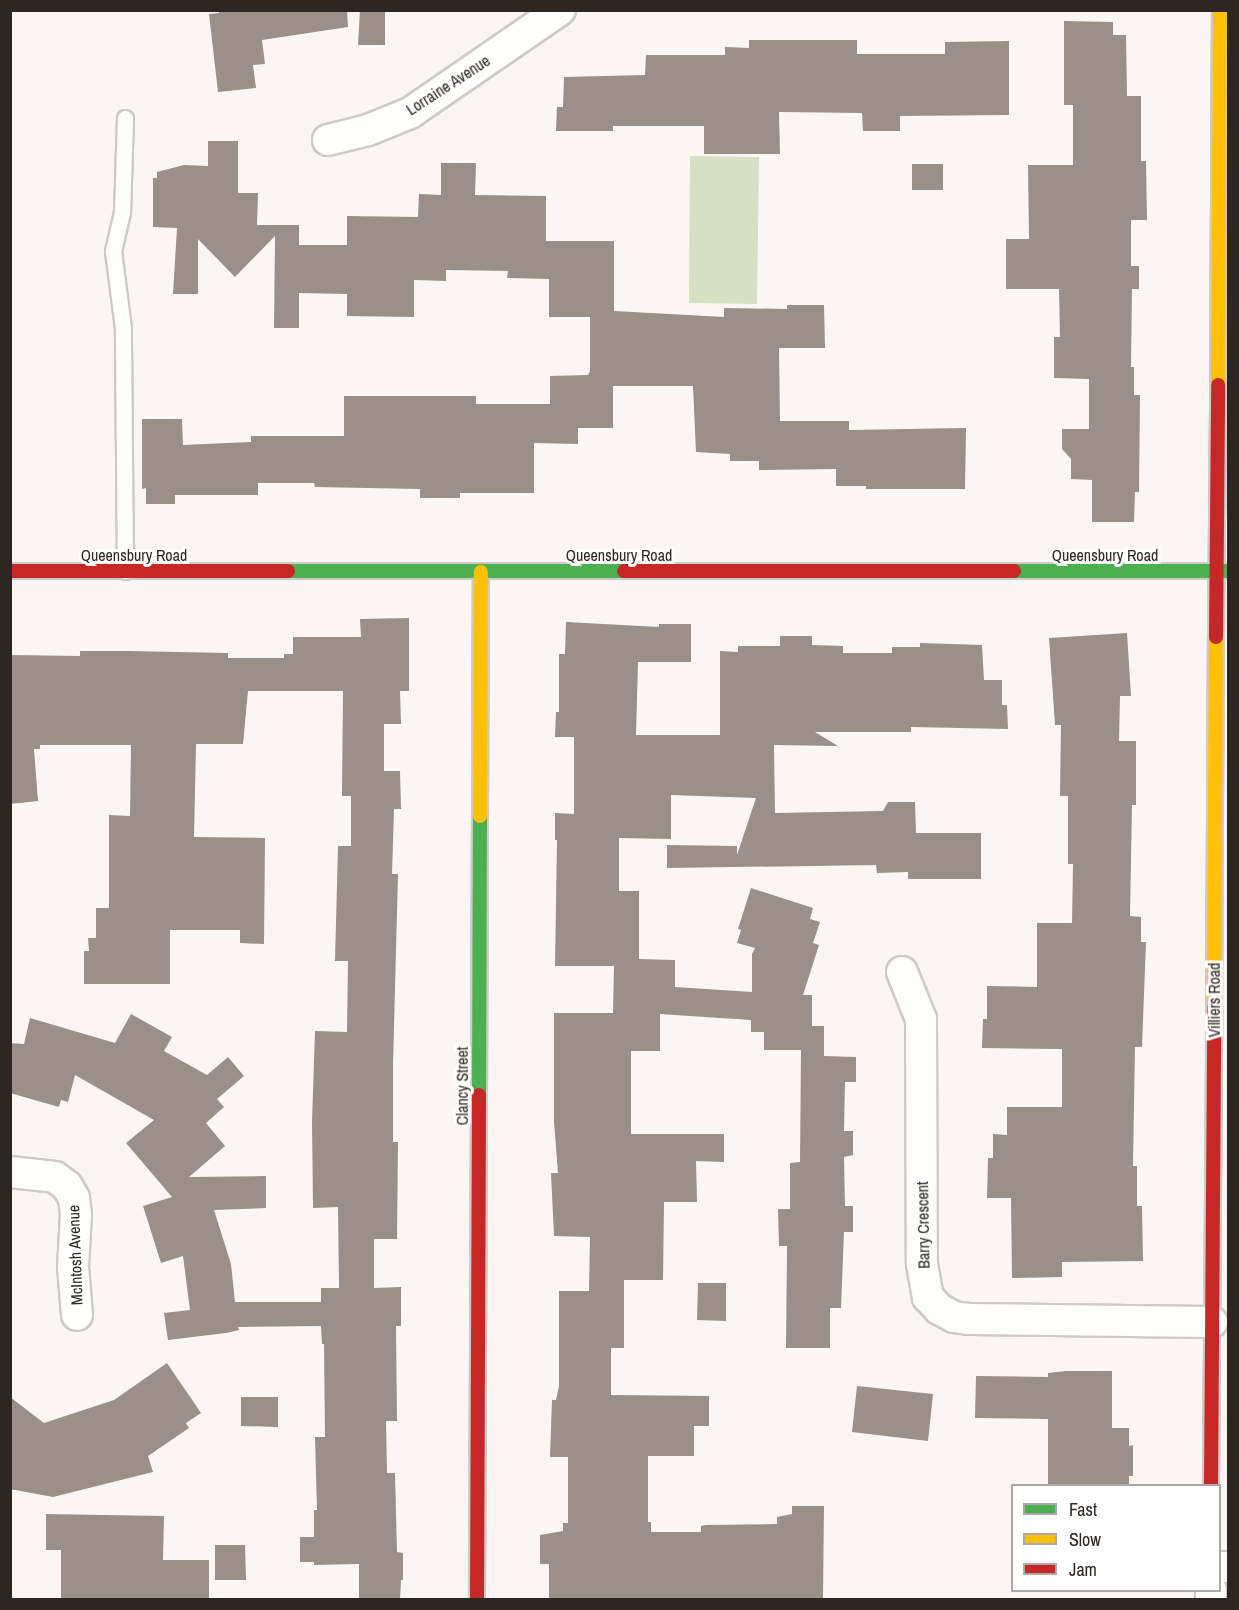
<!DOCTYPE html>
<html>
<head>
<meta charset="utf-8">
<style>
	body { margin:0 }
	#map { position:relative; width:1239px; height:1610px; overflow:hidden; background:#fbf6f4; font-family:"Archivo Narrow",sans-serif }
	div>[style] { position:absolute }
	[style*='--x'] { left:calc(var(--x)*1px); top:calc(var(--y)*1px); width:calc(var(--w)*1px); rotate:calc(var(--a)*1deg) }
	.green>* { inset:0; background:#d6e0c4 }
	.building>* { inset:0; background:#9a8f89 }
	.roads { filter:drop-shadow(2px 0 #d0c9c7) drop-shadow(-2px 0 #d0c9c7) drop-shadow(0 2px #d0c9c7) drop-shadow(0 -2px #d0c9c7) }
	.lane>* { height:15px; margin:-7.5px; padding:0 7.5px; transform-origin:7.5px; border-radius:7.5px; background:#fefefd }
	.street>* { height:30px; margin:-15px; padding:0 15px; transform-origin:15px; border-radius:15px; background:#fefefd }
	.fast>* { height:14px; margin:-7px; padding:0 7px; transform-origin:7px; border-radius:7px; background:#4caf50 }
	.slow>* { height:14px; margin:-7px; padding:0 7px; transform-origin:7px; border-radius:7px; background:#ffc107 }
	.jam>* { height:14px; margin:-7px; padding:0 7px; transform-origin:7px; border-radius:7px; background:#c62828 }
	span { translate:-50% -50%; white-space:nowrap; text-align:center; line-height:1.15; -webkit-text-stroke:6px #fff; paint-order:stroke }
	.street-label { font-size:16px; color:#2e2622 }
	.frame { position:absolute; inset:0; border:12px solid #2e2622; pointer-events:none }
	.legend { position:absolute; left:1011px; top:1484px; width:210px; height:108px; box-sizing:border-box; background:#fff; border:2px solid #aba8a7; margin:0; padding:8px 10px; list-style:none; font-size:18px; color:#2e2622 }
	.legend li { display:flex; align-items:center; gap:12px; height:30px }
	.legend b { width:30px; border:2px solid #aba8a7 }
</style>
</head>
<body>
<div id="map">
	<div class="green">
		<div style="clip-path:polygon(690px 156px,759px 157px,757px 304px,689px 303px)"></div>
	</div>
	<div class="building">
		<div style="clip-path:polygon(219px 10px,347px 10px,348px 27px,262px 40px,265px 64px,253px 65px,256px 88px,218px 92px,209px 14px,219px 13px)"></div>
		<div style="clip-path:polygon(360px 10px,385px 10px,385px 45px,358px 45px)"></div>
		<div style="clip-path:polygon(1064px 21px,1113px 22px,1113px 35px,1126px 35px,1127px 96px,1141px 96px,1141px 161px,1146px 161px,1147px 220px,1131px 220px,1131px 266px,1139px 266px,1139px 289px,1132px 289px,1131px 367px,1134px 367px,1134px 395px,1140px 395px,1139px 492px,1135px 492px,1134px 522px,1092px 522px,1092px 480px,1071px 479px,1071px 459px,1062px 449px,1062px 429px,1089px 429px,1089px 379px,1054px 378px,1054px 337px,1060px 337px,1059px 289px,1006px 289px,1006px 239px,1029px 239px,1028px 165px,1073px 165px,1073px 105px,1064px 105px)"></div>
		<div style="clip-path:polygon(749px 40px,857px 40px,857px 54px,945px 54px,945px 42px,1009px 41px,1009px 115px,900px 116px,900px 131px,863px 131px,862px 113px,779px 112px,780px 154px,704px 154px,704px 126px,613px 126px,613px 131px,556px 131px,557px 107px,563px 107px,564px 77px,645px 75px,646px 55px,725px 55px,725px 47px,749px 48px)"></div>
		<div style="clip-path:polygon(208px 141px,238px 141px,238px 193px,258px 193px,257px 225px,299px 225px,299px 245px,347px 245px,347px 216px,418px 217px,419px 194px,441px 195px,441px 163px,476px 163px,475px 195px,546px 196px,546px 241px,614px 241px,614px 311px,724px 317px,724px 308px,787px 309px,787px 305px,824px 305px,825px 348px,779px 348px,780px 421px,849px 421px,849px 430px,966px 428px,965px 489px,866px 489px,866px 486px,836px 486px,836px 469px,759px 470px,759px 461px,730px 461px,730px 454px,696px 452px,693px 386px,613px 386px,613px 428px,578px 428px,578px 444px,534px 443px,534px 493px,460px 493px,460px 498px,420px 498px,420px 489px,315px 487px,314px 483px,258px 483px,258px 495px,175px 495px,175px 504px,146px 504px,146px 488px,142px 489px,142px 419px,182px 419px,183px 445px,251px 442px,251px 436px,344px 436px,344px 396px,476px 396px,476px 404px,550px 404px,550px 376px,588px 375px,590px 371px,590px 317px,549px 317px,549px 279px,507px 278px,508px 271px,446px 270px,446px 281px,414px 280px,414px 317px,347px 316px,347px 294px,299px 293px,299px 328px,274px 328px,275px 236px,235px 277px,198px 239px,198px 294px,173px 294px,177px 228px,153px 227px,153px 178px,157px 178px,157px 172px,184px 165px,208px 166px)"></div>
		<div style="clip-path:polygon(912px 164px,943px 164px,943px 190px,912px 190px)"></div>
		<div style="clip-path:polygon(409px 618px,409px 691px,400px 691px,401px 724px,384px 724px,384px 771px,400px 771px,401px 809px,394px 809px,392px 874px,398px 874px,393px 1065px,393px 1142px,398px 1142px,397px 1239px,374px 1239px,374px 1288px,401px 1287px,401px 1326px,396px 1326px,397px 1421px,386px 1421px,387px 1473px,395px 1473px,397px 1552px,403px 1553px,403px 1580px,401px 1580px,400px 1599px,359px 1599px,359px 1564px,314px 1565px,314px 1562px,300px 1562px,300px 1537px,314px 1537px,314px 1510px,317px 1510px,315px 1437px,325px 1437px,324px 1344px,322px 1344px,321px 1326px,238px 1327px,239px 1330px,226px 1333px,168px 1340px,164px 1313px,190px 1310px,183px 1256px,161px 1263px,143px 1206px,172px 1197px,126px 1143px,154px 1120px,75px 1075px,68px 1102px,61px 1100px,59px 1107px,10px 1093px,10px 1043px,24px 1044px,30px 1018px,115px 1043px,131px 1014px,172px 1037px,164px 1051px,207px 1075px,228px 1057px,244px 1076px,217px 1099px,224px 1107px,206px 1123px,225px 1146px,189px 1177px,266px 1176px,266px 1208px,214px 1210px,231px 1264px,235px 1302px,321px 1302px,321px 1288px,339px 1288px,338px 1207px,313px 1208px,312px 1122px,315px 1031px,347px 1032px,348px 961px,335px 961px,338px 846px,351px 846px,351px 796px,342px 796px,343px 691px,248px 691px,243px 744px,196px 744px,194px 837px,265px 838px,264px 944px,240px 943px,240px 930px,170px 930px,170px 984px,84px 984px,84px 951px,89px 951px,88px 938px,96px 938px,96px 908px,109px 908px,109px 815px,130px 816px,131px 745px,40px 745px,40px 749px,34px 749px,38px 801px,10px 804px,10px 655px,80px 656px,80px 651px,127px 651px,228px 653px,228px 658px,284px 658px,284px 654px,293px 654px,293px 637px,361px 637px,360px 619px)"></div>
		<div style="clip-path:polygon(566px 622px,659px 627px,659px 624px,691px 624px,691px 662px,638px 662px,636px 735px,720px 735px,720px 651px,738px 652px,738px 646px,780px 646px,780px 636px,812px 636px,812px 645px,843px 646px,843px 653px,892px 653px,892px 647px,920px 647px,920px 643px,982px 645px,984px 680px,1002px 680px,1002px 705px,1007px 705px,1008px 729px,911px 727px,911px 732px,815px 732px,838px 746px,774px 745px,775px 813px,883px 811px,888px 802px,915px 802px,916px 833px,981px 833px,981px 879px,908px 879px,908px 872px,877px 873px,876px 865px,667px 868px,667px 845px,737px 846px,737px 855px,756px 798px,671px 795px,671px 839px,619px 838px,619px 891px,639px 891px,639px 959px,675px 960px,675px 987px,752px 992px,752px 954px,755px 948px,737px 943px,741px 930px,738px 929px,751px 888px,813px 908px,810px 919px,820px 922px,813px 943px,819px 945px,803px 995px,812px 995px,812px 1026px,824px 1026px,824px 1056px,856px 1057px,856px 1082px,845px 1082px,844px 1131px,853px 1131px,853px 1155px,844px 1157px,845px 1206px,853px 1206px,853px 1232px,844px 1232px,841px 1308px,830px 1308px,830px 1348px,786px 1348px,787px 1246px,779px 1246px,778px 1209px,790px 1209px,790px 1163px,800px 1162px,801px 1050px,764px 1050px,764px 1032px,751px 1032px,751px 1020px,660px 1014px,660px 1051px,631px 1051px,631px 1134px,724px 1134px,724px 1162px,696px 1161px,697px 1202px,664px 1202px,663px 1280px,624px 1280px,624px 1348px,611px 1348px,611px 1395px,709px 1396px,709px 1426px,694px 1426px,694px 1456px,648px 1456px,648px 1522px,651px 1522px,651px 1532px,701px 1532px,701px 1526px,706px 1525px,777px 1524px,777px 1517px,792px 1514px,792px 1506px,824px 1506px,823px 1599px,549px 1599px,549px 1564px,540px 1564px,540px 1535px,563px 1531px,563px 1523px,568px 1523px,568px 1457px,550px 1457px,552px 1400px,556px 1400px,559px 1386px,559px 1291px,589px 1291px,590px 1237px,554px 1236px,551px 1173px,558px 1173px,554px 1122px,554px 1013px,613px 1013px,614px 966px,555px 966px,557px 840px,555px 840px,555px 813px,574px 814px,574px 737px,555px 737px,556px 712px,559px 712px,559px 654px,565px 654px)"></div>
		<div style="clip-path:polygon(1127px 633px,1131px 696px,1120px 696px,1119px 741px,1136px 741px,1136px 805px,1132px 805px,1130px 916px,1141px 917px,1141px 942px,1146px 942px,1142px 1047px,1135px 1047px,1133px 1166px,1137px 1166px,1137px 1206px,1142px 1206px,1143px 1261px,1062px 1262px,1062px 1277px,1012px 1278px,1011px 1198px,987px 1198px,988px 1158px,993px 1158px,993px 1134px,1007px 1135px,1007px 1107px,1062px 1107px,1062px 1049px,982px 1048px,983px 1019px,987px 1019px,987px 986px,1037px 987px,1037px 923px,1072px 923px,1073px 864px,1068px 864px,1068px 796px,1060px 796px,1061px 725px,1055px 725px,1049px 638px)"></div>
		<div style="clip-path:polygon(698px 1283px,726px 1283px,726px 1321px,697px 1320px)"></div>
		<div style="clip-path:polygon(167px 1363px,201px 1413px,186px 1423px,189px 1428px,148px 1456px,153px 1472px,53px 1497px,10px 1489px,10px 1397px,44px 1423px,114px 1400px)"></div>
		<div style="clip-path:polygon(1066px 1371px,1112px 1371px,1112px 1428px,1129px 1428px,1129px 1446px,1133px 1445px,1133px 1476px,1129px 1476px,1129px 1485px,1048px 1485px,1048px 1419px,975px 1418px,976px 1376px,1048px 1377px,1048px 1373px)"></div>
		<div style="clip-path:polygon(857px 1386px,933px 1394px,928px 1441px,852px 1432px)"></div>
		<div style="clip-path:polygon(241px 1397px,278px 1397px,278px 1427px,241px 1426px)"></div>
		<div style="clip-path:polygon(46px 1514px,164px 1516px,163px 1560px,209px 1560px,209px 1599px,61px 1599px,61px 1550px,46px 1550px)"></div>
		<div style="clip-path:polygon(215px 1545px,245px 1545px,246px 1580px,215px 1580px)"></div>
	</div>
	<div class="roads">
		<div class="lane">
			<div style="--x:125;--y:571;--w:243;--a:-90.5"></div>
			<div style="--x:123;--y:328;--w:78;--a:-97.4"></div>
			<div style="--x:113;--y:251;--w:39;--a:-77"></div>
			<div style="--x:122;--y:213;--w:95;--a:-88.2"></div>
		</div>
		<div class="street">
			<div style="--x:328;--y:140;--w:41;--a:-14"></div>
			<div style="--x:368;--y:130;--w:45;--a:-22"></div>
			<div style="--x:410;--y:113;--w:182;--a:-34.5"></div>
			<div style="--x:902;--y:972;--w:51;--a:68"></div>
			<div style="--x:921;--y:1019;--w:245;--a:89.8"></div>
			<div style="--x:922;--y:1264;--w:34;--a:80"></div>
			<div style="--x:928;--y:1297;--w:16;--a:47"></div>
			<div style="--x:939;--y:1309;--w:17;--a:28"></div>
			<div style="--x:954;--y:1317;--w:14;--a:8"></div>
			<div style="--x:968;--y:1319;--w:244;--a:0.7"></div>
			<div style="--x:10;--y:1172;--w:45;--a:6.3"></div>
			<div style="--x:55;--y:1177;--w:15;--a:37"></div>
			<div style="--x:67;--y:1186;--w:14;--a:60"></div>
			<div style="--x:74;--y:1198;--w:16;--a:83"></div>
			<div style="--x:76;--y:1214;--w:53;--a:93.2"></div>
			<div style="--x:73;--y:1267;--w:48;--a:85.2"></div>
			<div style="--x:1220;--y:1567;--w:8;--a:0"></div>
			<div style="--x:1211;--y:1600;--w:10;--a:-90"></div>
		</div>
		<div class="fast">
			<div style="--x:288;--y:571;--w:336;--a:0"></div>
			<div style="--x:1014;--y:571;--w:214;--a:0"></div>
			<div style="--x:479;--y:1095;--w:279;--a:-89.8"></div>
		</div>
		<div class="slow">
			<div style="--x:1218;--y:385;--w:375;--a:-89.7"></div>
			<div style="--x:480;--y:816;--w:244;--a:-89.8"></div>
			<div style="--x:1214;--y:1007;--w:370;--a:-89.7"></div>
		</div>
		<div class="jam">
			<div style="--x:10;--y:571;--w:278;--a:0"></div>
			<div style="--x:624;--y:571;--w:390;--a:0"></div>
			<div style="--x:1216;--y:637;--w:252;--a:-89.5"></div>
			<div style="--x:1211;--y:1486;--w:479;--a:-89.6"></div>
			<div style="--x:477;--y:1600;--w:505;--a:-89.77"></div>
		</div>
	</div>
	<div class="street-label">
		<span style="left:448px;top:85px;rotate:-33deg">Lorraine Avenue</span>
		<span style="left:134px;top:555px">Queensbury Road</span>
		<span style="left:619px;top:555px">Queensbury Road</span>
		<span style="left:1105px;top:555px">Queensbury Road</span>
		<span style="left:1214px;top:1000px;rotate:-90deg">Villiers Road</span>
		<span style="left:462px;top:1086px;rotate:-90deg">Clancy Street</span>
		<span style="left:923px;top:1225px;rotate:-91deg">Barry Crescent</span>
		<span style="left:75px;top:1255px;rotate:-92deg">McIntosh Avenue</span>
	</div>
	<div class="frame"></div>
	<ul class="legend">
	<li><b style="height:8px;background:#4caf50"></b>Fast</li>
	<li><b style="height:8px;background:#ffc107"></b>Slow</li>
	<li><b style="height:8px;background:#c62828"></b>Jam</li>
	</ul>
</div>
</body>
</html>
